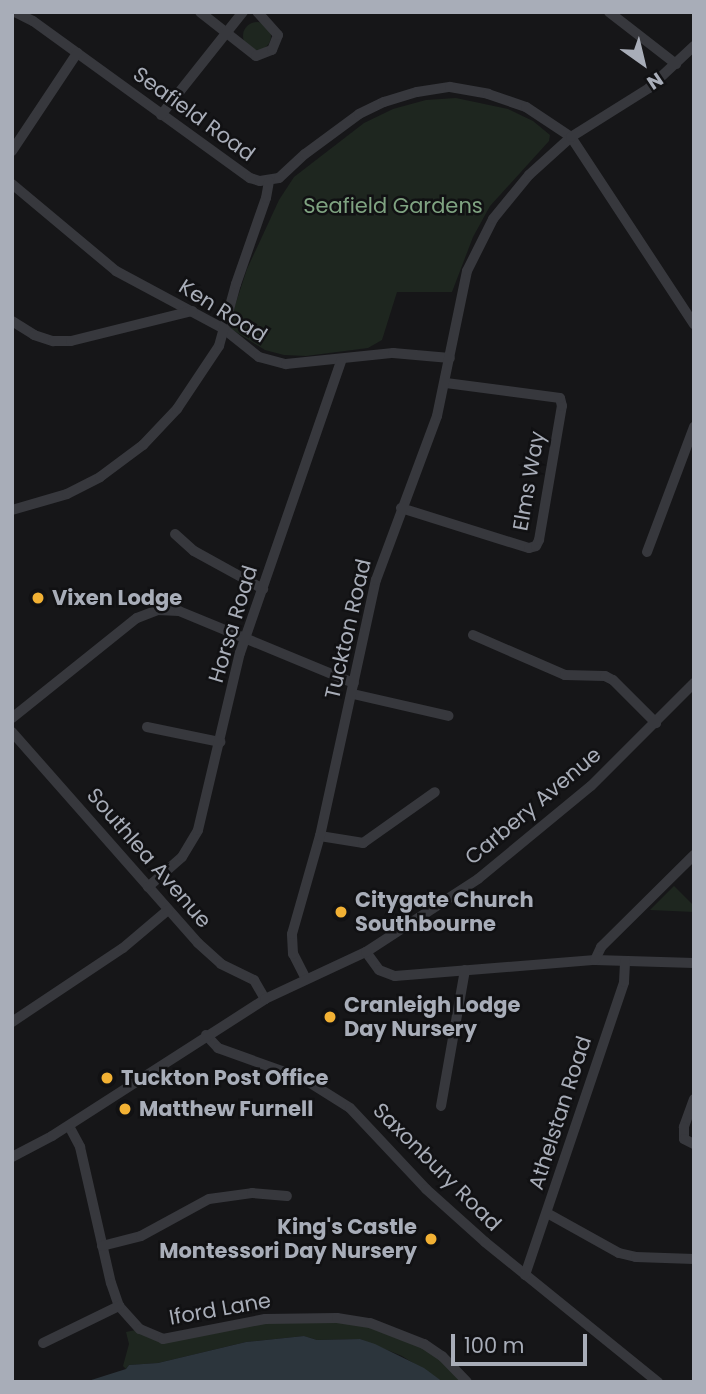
<!DOCTYPE html>
<html>
<head>
<meta charset="utf-8">
<style>
	body { margin:0 }
	#map { position:relative; width:706px; height:1394px; overflow:hidden; background:#161618; font-family:Poppins,sans-serif }
	div>[style] { position:absolute }
	[style*='--x'] { left:calc(var(--x)*1px); top:calc(var(--y)*1px); width:calc(var(--w)*1px); rotate:calc(var(--a)*1deg) }
	.green>* { inset:0; background:#1e261f }
	.round { border-radius:50% }
	.water>* { inset:0; background:#2c353c }
	.minor>* { height:10px; margin:-5px; padding:0 5px; transform-origin:5px; border-radius:5px; background:#37383d }
	.dots>* { width:19px; height:19px; translate:-50% -50%; box-sizing:border-box; border:4px solid #111113; border-radius:50% }
	span { translate:-50% -50%; white-space:nowrap; text-align:center; line-height:1.15; -webkit-text-stroke:5px #111113; paint-order:stroke }
	.street-label { font-size:21px; color:#a8adb8 }
	.park-label { font-size:21px; color:#7fa381 }
	.poi-label { font-size:21px; color:#a8adb8; font-weight:700 }
	.left { translate:0 -50%; text-align:left }
	.right { translate:-100% -50%; text-align:right }
	.frame { position:absolute; inset:0; border:14px solid #a8adb8; pointer-events:none }
	.north { position:absolute; left:608px; top:28px; width:70px; height:70px; -webkit-text-stroke:5px #111113; paint-order:stroke; rotate:146deg; font-size:19px; font-weight:700; line-height:28px; text-align:center; color:#a8adb8 }
	.north::after { content:''; display:block; margin:auto; width:24px; height:32px; background:#a8adb8; clip-path:polygon(50% 0,100% 100%,50% 72%,0 100%) }
	.scale { position:absolute; left:451px; top:1334px; width:136px; height:32px; box-sizing:border-box; border:4px solid #a8adb8; border-top:0; padding-left:9px; font-size:21px; line-height:24px; white-space:nowrap; color:#a8adb8; -webkit-text-stroke:5px #111113; paint-order:stroke }
</style>
</head>
<body>
<div id="map">
	<div class="green">
		<div class="round" style="left:243px;top:22px;width:28px;height:28px"></div>
		<div style="clip-path:polygon(456px 98px,508px 109px,533px 121px,550px 135px,549px 141px,490px 206px,473px 237px,452px 292px,397px 292px,382px 340px,368px 348px,306px 356px,284px 355px,265px 350px,228px 327px,247px 269px,279px 200px,294px 177px,364px 123px,393px 109px,426px 100px)"></div>
		<div style="clip-path:polygon(674px 886px,694px 906px,694px 912px,650px 910px)"></div>
		<div style="clip-path:polygon(337px 1318px,424px 1344px,467px 1382px,443px 1382px,402px 1356px,360px 1339px,317px 1340px,304px 1336px,246px 1342px,158px 1363px,129px 1365px,126px 1369px,123px 1366px,129px 1344px,126px 1332px,140px 1329px,152px 1336px,233px 1323px)"></div>
	</div>
	<div class="water">
		<div style="clip-path:polygon(304px 1336px,317px 1340px,360px 1339px,375px 1344px,424px 1368px,443px 1382px,85px 1382px,126px 1369px,129px 1365px,158px 1363px,246px 1342px)"></div>
	</div>
	<div class="minor">
		<div style="--x:15;--y:12;--w:20;--a:27"></div>
		<div style="--x:33;--y:21;--w:268;--a:35.9"></div>
		<div style="--x:250;--y:178;--w:10;--a:17"></div>
		<div style="--x:260;--y:181;--w:19;--a:-9"></div>
		<div style="--x:279;--y:178;--w:35;--a:-43"></div>
		<div style="--x:305;--y:154;--w:67;--a:-36.5"></div>
		<div style="--x:359;--y:114;--w:28;--a:-26"></div>
		<div style="--x:384;--y:102;--w:34;--a:-17"></div>
		<div style="--x:417;--y:92;--w:33;--a:-9"></div>
		<div style="--x:450;--y:87;--w:39;--a:10"></div>
		<div style="--x:488;--y:94;--w:40;--a:18.9"></div>
		<div style="--x:526;--y:107;--w:54;--a:33.7"></div>
		<div style="--x:571;--y:137;--w:224;--a:56.7"></div>
		<div style="--x:200;--y:12;--w:71;--a:38.2"></div>
		<div style="--x:256;--y:56;--w:17;--a:-21"></div>
		<div style="--x:272;--y:50;--w:16;--a:-68"></div>
		<div style="--x:278;--y:35;--w:31;--a:-132"></div>
		<div style="--x:609;--y:12;--w:85;--a:37.8"></div>
		<div style="--x:161;--y:115;--w:132;--a:-51.5"></div>
		<div style="--x:12;--y:151;--w:118;--a:-56.4"></div>
		<div style="--x:12;--y:184;--w:136;--a:39.9"></div>
		<div style="--x:116;--y:271;--w:123;--a:28.2"></div>
		<div style="--x:224;--y:329;--w:45;--a:38.7"></div>
		<div style="--x:259;--y:357;--w:28;--a:15"></div>
		<div style="--x:286;--y:364;--w:108;--a:-5.9"></div>
		<div style="--x:393;--y:353;--w:57;--a:5"></div>
		<div style="--x:12;--y:321;--w:26;--a:32"></div>
		<div style="--x:34;--y:335;--w:20;--a:18"></div>
		<div style="--x:53;--y:341;--w:18;--a:0"></div>
		<div style="--x:71;--y:341;--w:125;--a:-13.9"></div>
		<div style="--x:401;--y:508;--w:134;--a:17.4"></div>
		<div style="--x:529;--y:548;--w:7;--a:-16"></div>
		<div style="--x:536;--y:546;--w:7;--a:-63"></div>
		<div style="--x:539;--y:540;--w:136;--a:-80.3"></div>
		<div style="--x:562;--y:406;--w:8;--a:-104"></div>
		<div style="--x:560;--y:398;--w:115;--a:-172.5"></div>
		<div style="--x:12;--y:510;--w:57;--a:-16.2"></div>
		<div style="--x:67;--y:494;--w:37;--a:-27"></div>
		<div style="--x:100;--y:477;--w:54;--a:-36.7"></div>
		<div style="--x:143;--y:445;--w:50;--a:-46.6"></div>
		<div style="--x:177;--y:409;--w:76;--a:-56.3"></div>
		<div style="--x:219;--y:346;--w:64;--a:-74.7"></div>
		<div style="--x:236;--y:284;--w:91;--a:-70.8"></div>
		<div style="--x:266;--y:198;--w:17;--a:-80"></div>
		<div style="--x:175;--y:534;--w:25;--a:42"></div>
		<div style="--x:194;--y:551;--w:79;--a:28.8"></div>
		<div style="--x:647;--y:552;--w:134;--a:-69.4"></div>
		<div style="--x:473;--y:635;--w:100;--a:23.5"></div>
		<div style="--x:565;--y:675;--w:40;--a:1.4"></div>
		<div style="--x:605;--y:676;--w:9;--a:27"></div>
		<div style="--x:613;--y:680;--w:61;--a:45"></div>
		<div style="--x:353;--y:694;--w:98;--a:12.9"></div>
		<div style="--x:12;--y:718;--w:160;--a:-38.7"></div>
		<div style="--x:137;--y:618;--w:22;--a:-21"></div>
		<div style="--x:158;--y:610;--w:21;--a:3"></div>
		<div style="--x:179;--y:611;--w:189;--a:22.4"></div>
		<div style="--x:147;--y:727;--w:75;--a:11.6"></div>
		<div style="--x:12;--y:732;--w:281;--a:48.6"></div>
		<div style="--x:198;--y:943;--w:31;--a:42"></div>
		<div style="--x:221;--y:964;--w:37;--a:26"></div>
		<div style="--x:254;--y:980;--w:22;--a:60"></div>
		<div style="--x:320;--y:836;--w:44;--a:9.2"></div>
		<div style="--x:363;--y:843;--w:88;--a:-35.3"></div>
		<div style="--x:148;--y:887;--w:45;--a:-41.4"></div>
		<div style="--x:182;--y:857;--w:31;--a:-59"></div>
		<div style="--x:198;--y:830;--w:182;--a:-76.7"></div>
		<div style="--x:240;--y:653;--w:309;--a:-70.9"></div>
		<div style="--x:366;--y:952;--w:22;--a:54"></div>
		<div style="--x:379;--y:970;--w:17;--a:21"></div>
		<div style="--x:395;--y:976;--w:201;--a:-4.6"></div>
		<div style="--x:595;--y:960;--w:99;--a:1.7"></div>
		<div style="--x:595;--y:960;--w:14;--a:-65"></div>
		<div style="--x:601;--y:947;--w:131;--a:-44.7"></div>
		<div style="--x:306;--y:979;--w:28;--a:-117"></div>
		<div style="--x:293;--y:954;--w:20;--a:-93"></div>
		<div style="--x:292;--y:934;--w:102;--a:-74.1"></div>
		<div style="--x:320;--y:836;--w:262;--a:-77.7"></div>
		<div style="--x:376;--y:580;--w:175;--a:-69.6"></div>
		<div style="--x:437;--y:416;--w:148;--a:-78.3"></div>
		<div style="--x:467;--y:271;--w:58;--a:-63.4"></div>
		<div style="--x:493;--y:219;--w:57;--a:-50.7"></div>
		<div style="--x:529;--y:175;--w:57;--a:-42.1"></div>
		<div style="--x:571;--y:137;--w:92;--a:-32.1"></div>
		<div style="--x:649;--y:88;--w:62;--a:-43"></div>
		<div style="--x:12;--y:1022;--w:133;--a:-33.7"></div>
		<div style="--x:123;--y:948;--w:59;--a:-40.2"></div>
		<div style="--x:206;--y:1035;--w:18;--a:47"></div>
		<div style="--x:218;--y:1048;--w:91;--a:19.8"></div>
		<div style="--x:304;--y:1079;--w:54;--a:32.2"></div>
		<div style="--x:350;--y:1108;--w:111;--a:46.8"></div>
		<div style="--x:426;--y:1189;--w:79;--a:41.9"></div>
		<div style="--x:485;--y:1242;--w:223;--a:39"></div>
		<div style="--x:694;--y:1099;--w:30;--a:110"></div>
		<div style="--x:684;--y:1127;--w:12;--a:90"></div>
		<div style="--x:684;--y:1139;--w:11;--a:27"></div>
		<div style="--x:441;--y:1106;--w:138;--a:-80"></div>
		<div style="--x:69;--y:1126;--w:24;--a:62"></div>
		<div style="--x:80;--y:1147;--w:139;--a:77.2"></div>
		<div style="--x:111;--y:1283;--w:24;--a:71"></div>
		<div style="--x:119;--y:1306;--w:31;--a:48"></div>
		<div style="--x:140;--y:1329;--w:25;--a:23"></div>
		<div style="--x:163;--y:1339;--w:104;--a:-11.1"></div>
		<div style="--x:265;--y:1319;--w:72;--a:-0.8"></div>
		<div style="--x:337;--y:1318;--w:33;--a:9"></div>
		<div style="--x:370;--y:1323;--w:58;--a:21.3"></div>
		<div style="--x:424;--y:1344;--w:22;--a:34"></div>
		<div style="--x:442;--y:1356;--w:36;--a:46"></div>
		<div style="--x:12;--y:1157;--w:45;--a:-27.7"></div>
		<div style="--x:52;--y:1136;--w:253;--a:-32.7"></div>
		<div style="--x:265;--y:999;--w:111;--a:-25"></div>
		<div style="--x:366;--y:952;--w:134;--a:-33.1"></div>
		<div style="--x:478;--y:879;--w:146;--a:-39.5"></div>
		<div style="--x:591;--y:786;--w:146;--a:-45"></div>
		<div style="--x:547;--y:1213;--w:82;--a:29.1"></div>
		<div style="--x:619;--y:1253;--w:17;--a:13"></div>
		<div style="--x:636;--y:1257;--w:58;--a:2"></div>
		<div style="--x:102;--y:1246;--w:40;--a:-14.4"></div>
		<div style="--x:141;--y:1236;--w:77;--a:-28.6"></div>
		<div style="--x:209;--y:1199;--w:43;--a:-7.9"></div>
		<div style="--x:252;--y:1193;--w:35;--a:5"></div>
		<div style="--x:525;--y:1275;--w:309;--a:-71.3"></div>
		<div style="--x:624;--y:982;--w:21;--a:-87"></div>
		<div style="--x:43;--y:1343;--w:85;--a:-26"></div>
	</div>
	<div class="dots">
		<div style="left:38px;top:598px;background:#f2b134"></div>
		<div style="left:341px;top:912px;background:#f2b134"></div>
		<div style="left:330px;top:1017px;background:#f2b134"></div>
		<div style="left:107px;top:1078px;background:#f2b134"></div>
		<div style="left:125px;top:1109px;background:#f2b134"></div>
		<div style="left:431px;top:1239px;background:#f2b134"></div>
	</div>
	<div class="street-label">
		<span style="left:194px;top:114px;rotate:36deg">Seafield Road</span>
		<span style="left:223px;top:311px;rotate:32deg">Ken Road</span>
		<span style="left:529px;top:481px;rotate:-80deg">Elms Way</span>
		<span style="left:233px;top:624px;rotate:-73deg">Horsa Road</span>
		<span style="left:348px;top:629px;rotate:-77deg">Tuckton Road</span>
		<span style="left:533px;top:806px;rotate:-40deg">Carbery Avenue</span>
		<span style="left:149px;top:858px;rotate:49deg">Southlea Avenue</span>
		<span style="left:560px;top:1113px;rotate:-72deg">Athelstan Road</span>
		<span style="left:437px;top:1167px;rotate:45deg">Saxonbury Road</span>
		<span style="left:220px;top:1309px;rotate:-10deg">Iford Lane</span>
	</div>
	<div class="park-label">
		<span style="left:393px;top:206px">Seafield Gardens</span>
	</div>
	<div class="poi-label">
		<span class="left" style="left:52px;top:598px">Vixen Lodge</span>
		<span class="left" style="left:355px;top:912px">Citygate Church<br>Southbourne</span>
		<span class="left" style="left:344px;top:1017px">Cranleigh Lodge<br>Day Nursery</span>
		<span class="left" style="left:121px;top:1078px">Tuckton Post Office</span>
		<span class="left" style="left:139px;top:1109px">Matthew Furnell</span>
		<span class="right" style="left:417px;top:1239px">King's Castle<br>Montessori Day Nursery</span>
	</div>
	<div class="frame"></div>
	<div class="north">N</div>
	<div class="scale">100 m</div>
</div>
</body>
</html>
